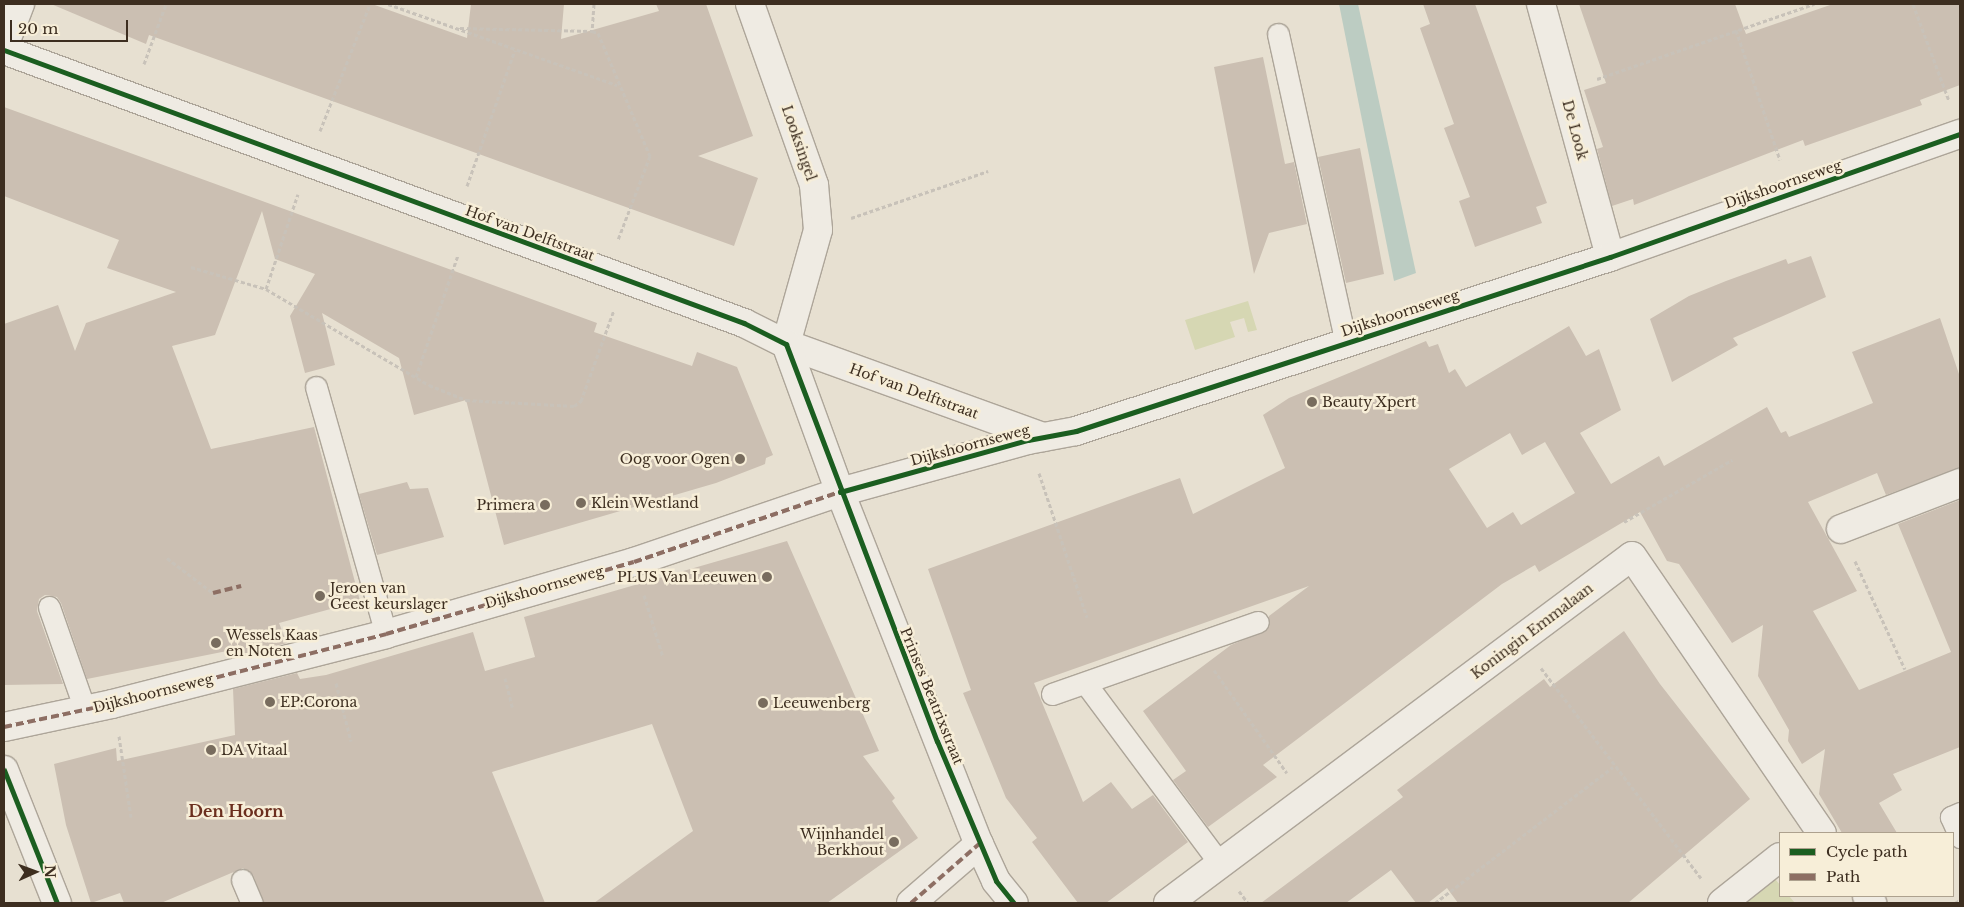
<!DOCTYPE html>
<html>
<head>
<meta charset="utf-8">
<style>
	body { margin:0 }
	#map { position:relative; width:1964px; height:907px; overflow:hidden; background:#e7e0d1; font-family:"Libre Baskerville",serif }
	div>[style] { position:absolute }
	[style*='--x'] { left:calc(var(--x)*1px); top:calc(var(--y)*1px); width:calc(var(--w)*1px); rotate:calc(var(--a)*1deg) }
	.green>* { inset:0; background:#d6d7b3 }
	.water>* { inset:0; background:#bcccc2 }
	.building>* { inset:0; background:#cbbfb2 }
	.path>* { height:3px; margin-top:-1.5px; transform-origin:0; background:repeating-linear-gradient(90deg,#c8c2b9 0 4px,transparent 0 6.5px) }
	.roads { filter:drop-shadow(1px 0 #ada599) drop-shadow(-1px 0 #ada599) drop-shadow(0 1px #ada599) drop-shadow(0 -1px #ada599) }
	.lane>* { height:21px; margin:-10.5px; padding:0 10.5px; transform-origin:10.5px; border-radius:10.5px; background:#efebe3 }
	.street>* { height:28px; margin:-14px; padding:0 14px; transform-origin:14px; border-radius:14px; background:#efebe3 }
	.secondary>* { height:28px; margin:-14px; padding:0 14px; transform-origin:14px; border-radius:14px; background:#efebe3 }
	.quiet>* { height:4px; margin-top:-2px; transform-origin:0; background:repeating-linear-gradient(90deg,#8d6e63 0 8px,transparent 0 12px) }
	.cycleway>* { height:5px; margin:-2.5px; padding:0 2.5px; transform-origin:2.5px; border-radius:2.5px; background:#1b5e20 }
	.dots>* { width:14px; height:14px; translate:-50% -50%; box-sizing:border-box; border:2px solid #f7eed8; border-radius:50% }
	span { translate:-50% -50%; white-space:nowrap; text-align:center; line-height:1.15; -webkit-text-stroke:5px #f7eed8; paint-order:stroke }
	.street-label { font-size:14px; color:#3d2e20 }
	.poi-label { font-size:14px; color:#3d2e20 }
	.left { translate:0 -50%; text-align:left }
	.right { translate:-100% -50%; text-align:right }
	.quarter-label { font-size:16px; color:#6b2e1e; font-weight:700 }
	.frame { position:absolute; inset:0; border:5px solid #3d2e20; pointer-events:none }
	.legend { position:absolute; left:1779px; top:832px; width:175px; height:65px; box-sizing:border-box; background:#f7eed8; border:1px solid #ada18e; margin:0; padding:6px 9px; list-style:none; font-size:15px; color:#3d2e20 }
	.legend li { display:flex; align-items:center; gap:10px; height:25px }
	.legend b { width:25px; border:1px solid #ada18e }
	.north { position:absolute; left:10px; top:847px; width:50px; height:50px; -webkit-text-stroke:4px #f7eed8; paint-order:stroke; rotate:88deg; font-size:14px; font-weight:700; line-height:20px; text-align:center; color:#3d2e20 }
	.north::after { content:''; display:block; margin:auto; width:18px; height:22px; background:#3d2e20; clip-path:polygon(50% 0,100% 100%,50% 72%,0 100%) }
	.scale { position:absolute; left:10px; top:20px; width:118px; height:22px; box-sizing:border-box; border:2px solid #3d2e20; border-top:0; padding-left:6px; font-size:15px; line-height:18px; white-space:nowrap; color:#3d2e20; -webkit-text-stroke:4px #f7eed8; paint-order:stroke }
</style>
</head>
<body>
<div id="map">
	<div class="green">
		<div style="clip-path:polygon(1248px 301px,1257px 330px,1248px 332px,1244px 318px,1230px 322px,1235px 337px,1195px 350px,1185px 320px)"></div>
		<div style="clip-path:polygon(1766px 868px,1780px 885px,1780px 896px,1789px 896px,1795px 903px,1722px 903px)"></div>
	</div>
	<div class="water">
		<div style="clip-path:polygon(1339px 4px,1358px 4px,1416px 273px,1394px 281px)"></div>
	</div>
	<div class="building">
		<div style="clip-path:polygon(51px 4px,372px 4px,467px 38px,471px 4px,564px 4px,561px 39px,659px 11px,656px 4px,706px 4px,753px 136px,698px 156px,758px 178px,734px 246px,149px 35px,146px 44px)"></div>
		<div style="clip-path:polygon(1423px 4px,1475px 4px,1547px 203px,1536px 207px,1542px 223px,1475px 247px,1459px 201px,1470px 197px,1444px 128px,1454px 124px,1420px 28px,1430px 24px)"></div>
		<div style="clip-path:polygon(1579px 4px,1735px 4px,1746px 34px,1833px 4px,1960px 4px,1960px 85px,1920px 100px,1922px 105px,1805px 146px,1803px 140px,1634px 205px,1633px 199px,1612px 206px,1597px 149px,1603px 147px,1584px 90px,1606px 83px)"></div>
		<div style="clip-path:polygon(1263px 57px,1285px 164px,1294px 162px,1307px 224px,1269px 233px,1254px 274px,1214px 67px)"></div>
		<div style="clip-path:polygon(4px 107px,597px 323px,594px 332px,692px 366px,697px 352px,737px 367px,773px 455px,766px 458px,765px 464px,716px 483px,504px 545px,466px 400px,414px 415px,399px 358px,322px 313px,335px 365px,305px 373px,290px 316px,315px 274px,275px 259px,262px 211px,215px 335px,172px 346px,211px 449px,314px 427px,360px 601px,279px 623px,287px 643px,232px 657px,232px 650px,87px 679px,61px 603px,57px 597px,45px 595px,39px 599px,37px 611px,63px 684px,4px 685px,4px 324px,58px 305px,75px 351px,86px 323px,176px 292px,107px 268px,119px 240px,4px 196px)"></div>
		<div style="clip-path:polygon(1360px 148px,1384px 274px,1346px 283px,1318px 157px)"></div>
		<div style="clip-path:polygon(1811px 256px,1826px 297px,1733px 338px,1738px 345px,1672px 382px,1650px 319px,1689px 296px,1726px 281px,1786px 259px,1788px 264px)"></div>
		<div style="clip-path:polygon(evenodd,1940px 318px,1960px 377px,1960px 468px,1886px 495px,1877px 473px,1808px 502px,1857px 591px,1813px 611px,1859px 690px,1951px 652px,1898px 524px,1960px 500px,1960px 747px,1893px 774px,1902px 790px,1879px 803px,1897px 833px,1842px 833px,1819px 794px,1825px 749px,1802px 764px,1788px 741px,1789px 730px,1758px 676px,1763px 625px,1732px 643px,1679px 564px,1667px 561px,1640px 512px,1539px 572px,1535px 565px,1502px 584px,1263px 765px,1277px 777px,1208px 827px,1173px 780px,1186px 771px,1143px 711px,1231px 645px,1267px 630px,1269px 616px,1309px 586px,1034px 683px,1083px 802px,1111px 782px,1132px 809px,1153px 795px,1188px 842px,1106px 903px,1078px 903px,1032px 842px,1037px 838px,1006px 798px,963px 693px,971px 690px,928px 569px,1180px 478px,1193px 514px,1285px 468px,1263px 415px,1289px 398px,1426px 341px,1429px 347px,1438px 344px,1449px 373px,1455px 369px,1466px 387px,1569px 326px,1586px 356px,1599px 349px,1621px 410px,1580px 433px,1611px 484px,1659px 456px,1664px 466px,1767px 407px,1781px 433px,1786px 431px,1789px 437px,1873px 403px,1852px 352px,1940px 318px,1510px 433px,1522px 455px,1545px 442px,1575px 493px,1521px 525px,1513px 512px,1487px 528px,1449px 469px,1510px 433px)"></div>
		<div style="clip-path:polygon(407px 482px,410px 489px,428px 488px,444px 537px,377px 555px,359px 494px)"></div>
		<div style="clip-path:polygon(787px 541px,879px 751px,863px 756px,895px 798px,892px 801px,918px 838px,827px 903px,594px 903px,693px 831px,652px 724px,492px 772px,545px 903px,264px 903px,253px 875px,243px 868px,161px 903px,124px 903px,120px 893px,91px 903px,66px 825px,54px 764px,116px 748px,117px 761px,235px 735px,233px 689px,297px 673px,300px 679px,326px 675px,473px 632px,485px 671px,535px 657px,524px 617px)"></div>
		<div style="clip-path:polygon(1624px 631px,1660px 684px,1750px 799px,1628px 903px,1458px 903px,1447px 888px,1428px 903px,1416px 903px,1391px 870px,1346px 903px,1261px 903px,1403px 797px,1397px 790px,1544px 679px,1550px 687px)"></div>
	</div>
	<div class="path">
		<div style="--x:388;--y:4;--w:243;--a:19.5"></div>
		<div style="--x:594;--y:4;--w:27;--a:94"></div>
		<div style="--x:592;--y:31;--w:6;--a:18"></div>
		<div style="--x:598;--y:33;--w:134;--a:67.1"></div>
		<div style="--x:650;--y:156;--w:90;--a:110.9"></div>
		<div style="--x:1913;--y:4;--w:103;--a:69.6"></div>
		<div style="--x:460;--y:28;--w:132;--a:1.3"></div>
		<div style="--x:1736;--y:30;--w:137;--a:71.3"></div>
		<div style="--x:144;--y:64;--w:64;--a:-69.9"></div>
		<div style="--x:1597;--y:79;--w:230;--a:-19.1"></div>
		<div style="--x:320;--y:131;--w:136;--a:-68.5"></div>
		<div style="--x:467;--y:186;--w:144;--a:-70.6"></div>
		<div style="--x:851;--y:218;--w:145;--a:-18.9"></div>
		<div style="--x:191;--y:267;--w:78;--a:16.3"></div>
		<div style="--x:266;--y:289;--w:189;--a:30.5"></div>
		<div style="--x:429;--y:385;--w:40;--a:22"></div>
		<div style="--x:466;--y:400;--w:108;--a:3.2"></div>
		<div style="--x:574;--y:406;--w:9;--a:-36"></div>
		<div style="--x:581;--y:401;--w:97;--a:-70.1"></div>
		<div style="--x:266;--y:289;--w:100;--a:-71.4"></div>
		<div style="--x:416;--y:377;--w:129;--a:-71"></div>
		<div style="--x:1039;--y:473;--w:152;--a:71.6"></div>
		<div style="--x:1624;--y:522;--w:125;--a:-29.9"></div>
		<div style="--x:167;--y:558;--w:63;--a:37.2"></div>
		<div style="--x:1855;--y:561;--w:119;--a:65.2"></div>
		<div style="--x:644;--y:595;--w:65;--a:73"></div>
		<div style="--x:1541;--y:668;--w:264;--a:52.7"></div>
		<div style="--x:1214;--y:670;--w:126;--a:54.7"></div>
		<div style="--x:505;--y:678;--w:30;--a:76"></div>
		<div style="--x:336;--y:683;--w:60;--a:75.5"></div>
		<div style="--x:119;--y:736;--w:82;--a:81.6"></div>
		<div style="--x:1239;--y:891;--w:15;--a:53"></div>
		<div style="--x:1435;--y:903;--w:224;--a:-37.4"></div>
		<div style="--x:1955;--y:903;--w:6;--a:-31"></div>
	</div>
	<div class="roads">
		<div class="lane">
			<div style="--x:1278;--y:34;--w:315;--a:77.6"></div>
			<div style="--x:316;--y:387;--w:257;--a:74.2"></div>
			<div style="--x:49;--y:607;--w:109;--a:70.7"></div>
			<div style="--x:1086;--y:684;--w:224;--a:53.3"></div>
			<div style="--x:1052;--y:694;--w:218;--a:-19.3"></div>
			<div style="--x:1960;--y:813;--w:10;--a:156"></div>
			<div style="--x:1951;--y:817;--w:22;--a:66"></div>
			<div style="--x:242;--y:880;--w:25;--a:67"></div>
		</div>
		<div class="street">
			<div style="--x:750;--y:4;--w:192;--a:70.5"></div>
			<div style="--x:814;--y:185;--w:45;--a:84.9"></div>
			<div style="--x:818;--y:230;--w:118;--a:105.7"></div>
			<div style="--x:786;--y:344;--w:273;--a:19.9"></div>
			<div style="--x:1541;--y:4;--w:262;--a:74.7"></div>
			<div style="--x:4;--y:46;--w:45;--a:-69.1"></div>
			<div style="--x:1841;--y:529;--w:128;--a:-21.1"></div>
			<div style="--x:4;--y:727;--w:110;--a:-12"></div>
			<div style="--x:112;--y:704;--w:283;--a:-14.3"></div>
			<div style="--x:386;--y:634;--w:258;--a:-16.2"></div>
			<div style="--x:634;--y:562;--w:218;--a:-18.8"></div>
			<div style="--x:840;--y:492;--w:378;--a:68.5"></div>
			<div style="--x:979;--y:844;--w:41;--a:65.3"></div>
			<div style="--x:996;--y:881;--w:28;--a:51"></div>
			<div style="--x:4;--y:770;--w:143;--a:68.3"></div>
			<div style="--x:1867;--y:896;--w:9;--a:54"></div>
			<div style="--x:911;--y:903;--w:90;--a:-40.9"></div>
			<div style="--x:1168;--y:903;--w:579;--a:-36.79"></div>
			<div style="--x:1632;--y:556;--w:336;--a:55.6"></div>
			<div style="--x:1722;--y:903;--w:74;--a:-38.4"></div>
		</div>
		<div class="secondary">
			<div style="--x:4;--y:50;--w:789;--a:20.25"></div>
			<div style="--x:744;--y:323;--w:47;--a:26.6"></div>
			<div style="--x:786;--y:344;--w:158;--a:70"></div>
			<div style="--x:840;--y:492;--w:195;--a:-15.5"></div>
			<div style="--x:1028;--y:440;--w:49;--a:-10.6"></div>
			<div style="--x:1076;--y:431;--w:562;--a:-18.05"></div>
			<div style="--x:1610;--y:257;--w:371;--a:-19.4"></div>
		</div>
	</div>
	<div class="quiet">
		<div style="--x:213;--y:593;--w:29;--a:-14"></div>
		<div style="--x:4;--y:727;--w:110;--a:-12"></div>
		<div style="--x:112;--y:704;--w:283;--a:-14.3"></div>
		<div style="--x:386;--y:634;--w:258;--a:-16.2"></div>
		<div style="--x:634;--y:562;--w:218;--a:-18.8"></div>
		<div style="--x:911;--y:903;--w:90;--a:-40.9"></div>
	</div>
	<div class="cycleway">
		<div style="--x:4;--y:50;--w:789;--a:20.25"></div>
		<div style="--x:744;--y:323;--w:47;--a:26.6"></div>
		<div style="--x:786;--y:344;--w:425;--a:69.2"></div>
		<div style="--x:937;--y:741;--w:152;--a:67.1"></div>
		<div style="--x:996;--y:881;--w:28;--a:51"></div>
		<div style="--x:840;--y:492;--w:195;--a:-15.5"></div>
		<div style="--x:1028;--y:440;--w:49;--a:-10.6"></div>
		<div style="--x:1076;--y:431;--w:562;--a:-18.05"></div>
		<div style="--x:1610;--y:257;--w:371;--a:-19.4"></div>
		<div style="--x:4;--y:770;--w:143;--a:68.3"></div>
	</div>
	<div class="dots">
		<div style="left:1312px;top:402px;background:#786c5e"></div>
		<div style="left:740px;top:459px;background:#786c5e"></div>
		<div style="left:581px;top:503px;background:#786c5e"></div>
		<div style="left:545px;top:505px;background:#786c5e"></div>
		<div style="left:767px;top:577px;background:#786c5e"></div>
		<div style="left:320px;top:596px;background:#786c5e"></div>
		<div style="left:216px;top:643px;background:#786c5e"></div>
		<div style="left:270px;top:702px;background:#786c5e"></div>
		<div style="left:763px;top:703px;background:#786c5e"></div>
		<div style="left:211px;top:750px;background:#786c5e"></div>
		<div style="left:894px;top:842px;background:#786c5e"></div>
	</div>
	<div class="street-label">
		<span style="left:1575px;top:130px;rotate:75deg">De Look</span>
		<span style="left:799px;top:143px;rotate:71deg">Looksingel</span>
		<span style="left:1783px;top:184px;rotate:-19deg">Dijkshoornseweg</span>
		<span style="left:530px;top:233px;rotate:20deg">Hof van Delftstraat</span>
		<span style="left:1400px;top:313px;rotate:-18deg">Dijkshoornseweg</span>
		<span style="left:914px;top:391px;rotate:20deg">Hof van Delftstraat</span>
		<span style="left:970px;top:445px;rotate:-15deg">Dijkshoornseweg</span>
		<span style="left:544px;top:587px;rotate:-16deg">Dijkshoornseweg</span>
		<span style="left:1532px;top:631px;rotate:-37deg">Koningin Emmalaan</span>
		<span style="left:153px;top:693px;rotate:-14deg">Dijkshoornseweg</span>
		<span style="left:932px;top:696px;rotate:68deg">Prinses Beatrixstraat</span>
	</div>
	<div class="poi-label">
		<span class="left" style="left:1322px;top:402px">Beauty Xpert</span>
		<span class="right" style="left:730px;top:459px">Oog voor Ogen</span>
		<span class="left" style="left:591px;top:503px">Klein Westland</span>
		<span class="right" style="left:535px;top:505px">Primera</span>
		<span class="right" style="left:757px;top:577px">PLUS Van Leeuwen</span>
		<span class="left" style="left:330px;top:596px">Jeroen van<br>Geest keurslager</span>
		<span class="left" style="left:226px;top:643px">Wessels Kaas<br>en Noten</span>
		<span class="left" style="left:280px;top:702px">EP:Corona</span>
		<span class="left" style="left:773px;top:703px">Leeuwenberg</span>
		<span class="left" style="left:221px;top:750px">DA Vitaal</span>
		<span class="right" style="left:884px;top:842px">Wijnhandel<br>Berkhout</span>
	</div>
	<div class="quarter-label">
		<span style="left:236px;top:811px">Den Hoorn</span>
	</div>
	<div class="frame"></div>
	<ul class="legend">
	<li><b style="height:6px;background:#1b5e20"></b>Cycle path</li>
	<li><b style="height:6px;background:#8d6e63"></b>Path</li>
	</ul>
	<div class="north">N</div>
	<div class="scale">20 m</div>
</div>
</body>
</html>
